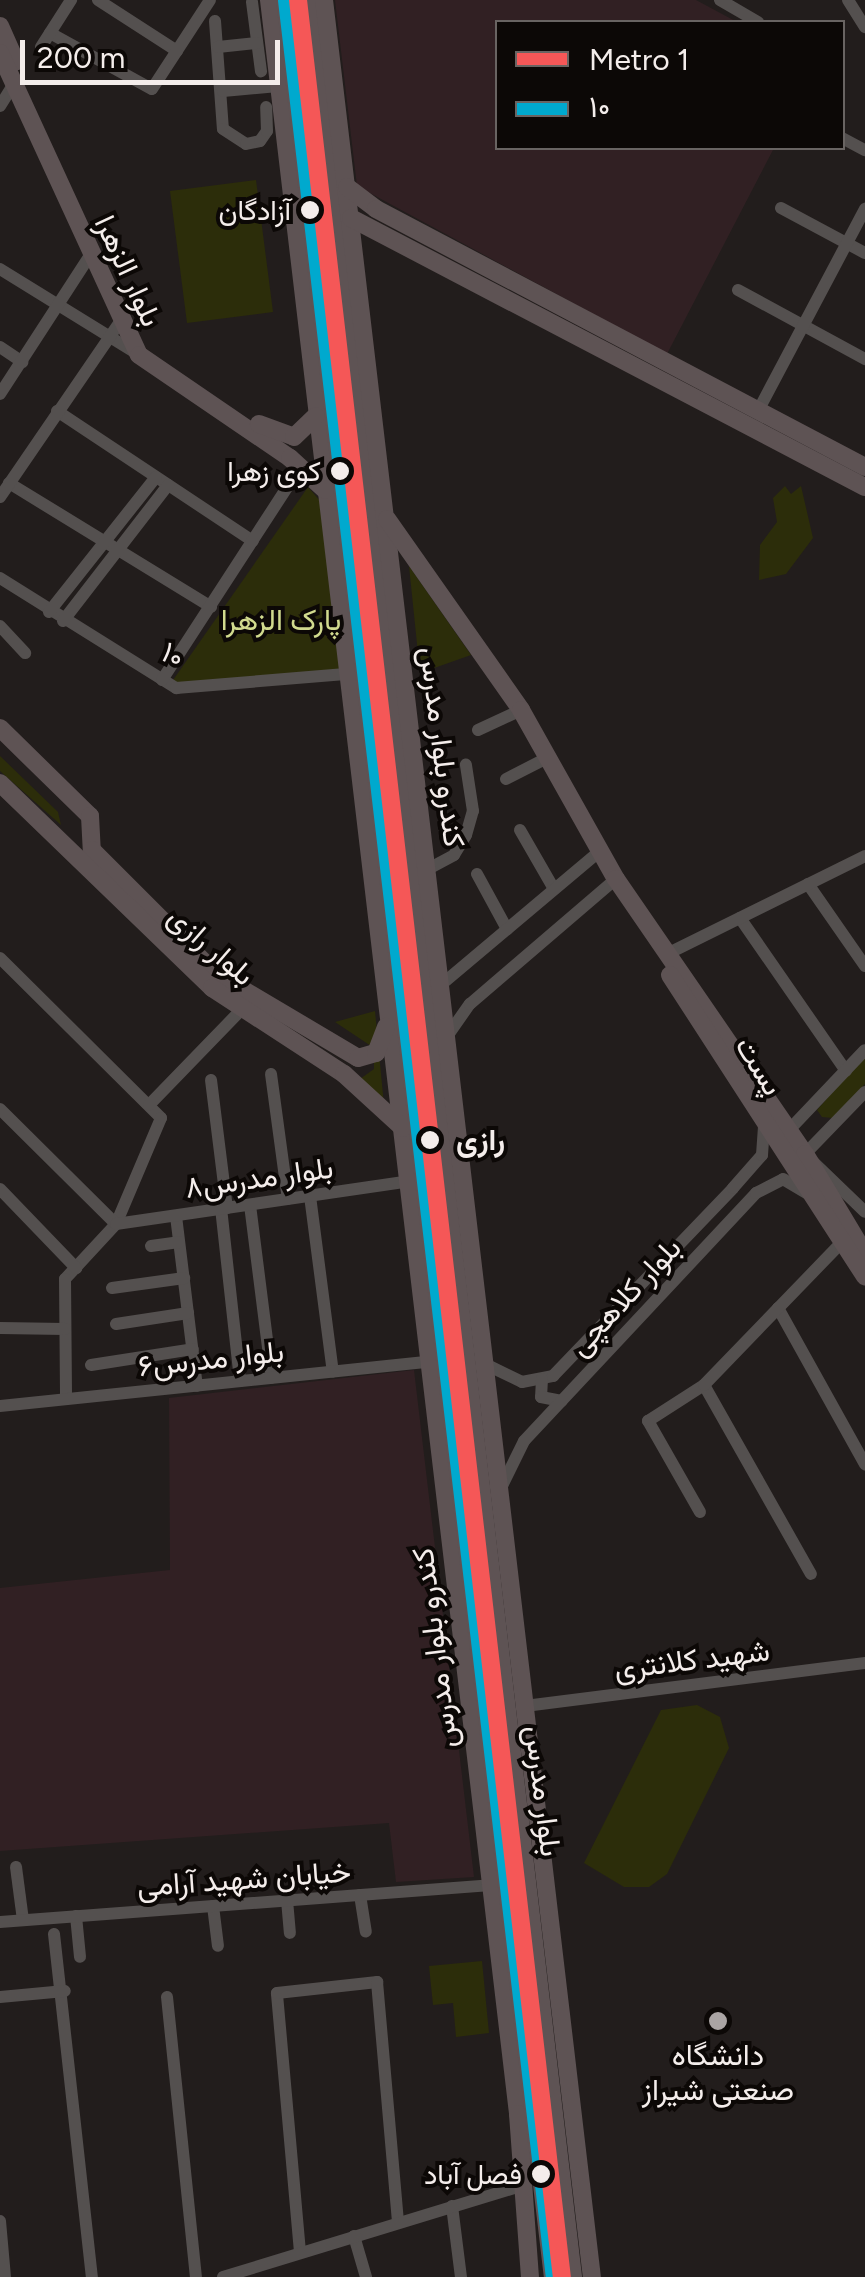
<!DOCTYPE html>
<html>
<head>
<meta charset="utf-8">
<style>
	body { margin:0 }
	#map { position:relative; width:865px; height:2277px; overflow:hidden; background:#221d1c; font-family:Figtree,Vazirmatn,sans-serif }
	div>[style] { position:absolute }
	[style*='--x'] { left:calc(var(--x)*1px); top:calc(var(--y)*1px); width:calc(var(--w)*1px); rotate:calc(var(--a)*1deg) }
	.industrial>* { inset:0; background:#312023 }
	.green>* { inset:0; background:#2c2d0a }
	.minor>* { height:12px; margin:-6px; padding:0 6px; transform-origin:6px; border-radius:6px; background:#54504f }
	.major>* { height:18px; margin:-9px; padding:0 9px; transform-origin:9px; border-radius:9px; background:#5e5354 }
	.bus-1>* { height:15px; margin:-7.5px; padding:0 7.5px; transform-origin:7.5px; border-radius:7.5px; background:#00a9ce }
	.metro-1>* { height:18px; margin:-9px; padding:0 9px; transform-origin:9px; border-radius:9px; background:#f55757 }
	.dots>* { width:28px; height:28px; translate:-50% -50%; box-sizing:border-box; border:5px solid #0c0806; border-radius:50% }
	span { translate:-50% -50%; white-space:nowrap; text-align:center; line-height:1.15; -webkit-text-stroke:8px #0c0806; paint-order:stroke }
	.bus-label { font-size:28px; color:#f4edeb }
	.right { translate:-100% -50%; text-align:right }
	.street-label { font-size:30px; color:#f4edeb }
	.park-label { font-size:30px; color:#d1da8e }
	.stop-label { font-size:30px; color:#f4edeb; font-weight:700 }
	.left { translate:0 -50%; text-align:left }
	.poi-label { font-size:30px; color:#f4edeb }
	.legend { position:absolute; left:495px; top:20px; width:350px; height:130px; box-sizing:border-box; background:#0c0806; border:2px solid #696462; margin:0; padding:12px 18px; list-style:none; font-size:30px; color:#f4edeb }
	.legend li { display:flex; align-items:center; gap:20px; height:50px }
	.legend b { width:50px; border:2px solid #696462 }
	.scale { position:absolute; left:20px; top:40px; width:260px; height:45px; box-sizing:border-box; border:5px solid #f4edeb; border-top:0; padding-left:12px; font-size:30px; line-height:35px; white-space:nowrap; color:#f4edeb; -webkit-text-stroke:8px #0c0806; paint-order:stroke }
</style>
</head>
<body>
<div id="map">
	<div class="industrial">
		<div style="clip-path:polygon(335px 0,696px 0,737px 22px,498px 22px,498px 148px,774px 148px,667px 354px,357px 186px)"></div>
		<div style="clip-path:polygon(414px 1370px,474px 1877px,396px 1882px,389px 1823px,0 1851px,0 1588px,170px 1570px,169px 1398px)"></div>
	</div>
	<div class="green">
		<div style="clip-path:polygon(256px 180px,273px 312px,187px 323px,170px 191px)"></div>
		<div style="clip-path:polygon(785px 486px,791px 494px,801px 486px,813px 538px,786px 574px,759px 580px,760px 545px,777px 522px,773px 498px)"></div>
		<div style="clip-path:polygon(308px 487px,321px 502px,340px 670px,171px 683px)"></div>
		<div style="clip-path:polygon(409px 566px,471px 655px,420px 673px)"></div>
		<div style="clip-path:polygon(0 756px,58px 812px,61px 825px,0 771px)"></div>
		<div style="clip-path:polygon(375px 1011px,384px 1105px,360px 1079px,374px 1069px,374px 1048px,335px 1022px)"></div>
		<div style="clip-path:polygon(865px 1055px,865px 1084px,833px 1118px,822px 1117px,817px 1110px)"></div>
		<div style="clip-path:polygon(697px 1705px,720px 1717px,729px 1748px,667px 1874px,649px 1887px,624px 1887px,584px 1863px,661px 1710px)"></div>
		<div style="clip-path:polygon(482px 1961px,489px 2033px,456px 2037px,453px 2003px,433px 2005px,429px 1966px)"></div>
	</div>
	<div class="minor">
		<div style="--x:98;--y:0;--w:94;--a:32.8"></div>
		<div style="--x:720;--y:0;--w:44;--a:30.1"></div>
		<div style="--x:848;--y:0;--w:32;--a:58"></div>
		<div style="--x:252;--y:2;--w:70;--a:82.6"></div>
		<div style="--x:215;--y:21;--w:108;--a:85.8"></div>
		<div style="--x:223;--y:129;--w:27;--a:33"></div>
		<div style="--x:246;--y:144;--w:14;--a:-12"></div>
		<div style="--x:260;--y:141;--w:12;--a:-55"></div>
		<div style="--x:267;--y:131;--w:24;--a:-92"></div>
		<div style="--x:50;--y:33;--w:116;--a:28.8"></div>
		<div style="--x:152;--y:89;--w:106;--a:-56.9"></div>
		<div style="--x:41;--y:47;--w:56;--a:-57.4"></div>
		<div style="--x:218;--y:47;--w:39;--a:-6"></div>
		<div style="--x:223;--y:91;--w:55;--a:-5.2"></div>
		<div style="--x:0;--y:106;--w:26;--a:-58"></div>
		<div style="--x:842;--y:138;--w:26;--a:28"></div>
		<div style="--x:781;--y:208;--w:95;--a:28.2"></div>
		<div style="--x:0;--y:269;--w:163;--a:31.7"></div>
		<div style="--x:738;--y:290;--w:145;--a:28.5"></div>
		<div style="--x:0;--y:347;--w:27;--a:34"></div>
		<div style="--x:0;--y:394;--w:163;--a:-57"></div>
		<div style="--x:57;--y:411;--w:235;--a:33.6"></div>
		<div style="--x:758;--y:411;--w:229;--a:-62.1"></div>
		<div style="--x:9;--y:483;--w:237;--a:31.5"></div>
		<div style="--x:0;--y:497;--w:212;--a:-55.6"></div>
		<div style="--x:0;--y:578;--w:208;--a:32"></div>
		<div style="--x:176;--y:688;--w:173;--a:-4.7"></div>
		<div style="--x:49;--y:612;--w:172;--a:-51.6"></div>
		<div style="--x:63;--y:621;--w:172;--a:-52.3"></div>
		<div style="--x:0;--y:626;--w:37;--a:47"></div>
		<div style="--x:162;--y:680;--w:255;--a:-57"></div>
		<div style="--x:478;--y:730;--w:47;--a:-24.9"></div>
		<div style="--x:506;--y:779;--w:48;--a:-27.1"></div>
		<div style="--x:520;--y:830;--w:68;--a:60"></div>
		<div style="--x:430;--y:868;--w:27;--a:-28"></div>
		<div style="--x:454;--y:855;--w:23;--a:-59"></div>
		<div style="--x:466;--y:835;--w:25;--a:-74"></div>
		<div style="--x:473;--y:811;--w:47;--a:-98.7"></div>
		<div style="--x:477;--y:874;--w:63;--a:61.4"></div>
		<div style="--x:808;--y:884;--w:100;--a:55.2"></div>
		<div style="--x:740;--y:918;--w:186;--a:55.3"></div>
		<div style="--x:669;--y:953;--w:219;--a:-26.3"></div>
		<div style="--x:0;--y:958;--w:227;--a:44.8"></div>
		<div style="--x:161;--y:1118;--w:115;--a:113"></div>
		<div style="--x:116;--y:1224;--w:75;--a:132.8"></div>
		<div style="--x:65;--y:1279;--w:120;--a:89.5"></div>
		<div style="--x:442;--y:984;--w:207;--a:-40.1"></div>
		<div style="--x:448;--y:1035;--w:38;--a:-55"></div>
		<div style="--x:470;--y:1004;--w:192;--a:-40.6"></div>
		<div style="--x:271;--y:1074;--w:126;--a:82.3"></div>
		<div style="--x:211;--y:1080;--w:129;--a:82.9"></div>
		<div style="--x:865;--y:1092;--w:86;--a:134.1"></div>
		<div style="--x:805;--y:1154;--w:83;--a:44"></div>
		<div style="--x:149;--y:1105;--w:134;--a:-45.9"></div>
		<div style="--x:0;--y:1109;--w:163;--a:44.8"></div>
		<div style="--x:789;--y:1130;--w:110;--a:-46.5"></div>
		<div style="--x:0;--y:1189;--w:110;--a:46.1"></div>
		<div style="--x:310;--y:1196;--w:177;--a:82.6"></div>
		<div style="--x:250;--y:1205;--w:174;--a:82.8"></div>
		<div style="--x:221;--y:1208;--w:174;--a:83.7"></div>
		<div style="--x:176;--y:1216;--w:171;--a:83"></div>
		<div style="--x:116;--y:1224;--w:296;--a:-8.3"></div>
		<div style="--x:151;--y:1246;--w:28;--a:-8"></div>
		<div style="--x:112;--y:1288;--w:73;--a:-7.9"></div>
		<div style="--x:778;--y:1308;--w:179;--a:60.9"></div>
		<div style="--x:116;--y:1324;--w:73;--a:-8.7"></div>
		<div style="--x:0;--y:1328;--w:65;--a:0.9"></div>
		<div style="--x:485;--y:1364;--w:41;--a:25.9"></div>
		<div style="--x:522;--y:1382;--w:32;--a:-11"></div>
		<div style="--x:553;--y:1376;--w:260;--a:-46.2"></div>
		<div style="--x:733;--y:1188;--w:44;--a:-48.7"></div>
		<div style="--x:762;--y:1155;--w:30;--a:-86"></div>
		<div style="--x:91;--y:1365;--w:103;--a:-8.9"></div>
		<div style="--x:542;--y:1379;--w:18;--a:93"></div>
		<div style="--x:541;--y:1397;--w:21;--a:11"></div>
		<div style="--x:704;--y:1385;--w:217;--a:60.5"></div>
		<div style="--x:0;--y:1406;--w:430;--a:-5.9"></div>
		<div style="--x:501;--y:1488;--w:52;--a:-63.9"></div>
		<div style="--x:524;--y:1441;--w:340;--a:-46.9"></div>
		<div style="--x:756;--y:1193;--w:30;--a:-27"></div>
		<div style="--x:783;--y:1179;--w:27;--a:31"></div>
		<div style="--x:700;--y:1512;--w:105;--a:-119.7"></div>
		<div style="--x:648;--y:1421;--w:67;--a:-32.7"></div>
		<div style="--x:704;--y:1385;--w:196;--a:-46"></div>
		<div style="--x:525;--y:1706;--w:343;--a:-7.2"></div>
		<div style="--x:16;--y:1867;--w:53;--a:82.5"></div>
		<div style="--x:360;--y:1895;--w:37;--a:81"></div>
		<div style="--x:287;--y:1900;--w:33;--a:85"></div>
		<div style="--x:213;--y:1906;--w:40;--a:82.9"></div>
		<div style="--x:76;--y:1916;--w:41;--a:84.4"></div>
		<div style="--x:0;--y:1922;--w:492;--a:-4.3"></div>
		<div style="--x:54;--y:1934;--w:345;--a:83.7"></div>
		<div style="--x:0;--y:1997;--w:65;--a:-5.3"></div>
		<div style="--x:167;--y:1997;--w:281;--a:84.1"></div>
		<div style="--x:452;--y:2206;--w:72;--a:82.8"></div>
		<div style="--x:0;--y:2221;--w:56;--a:84.9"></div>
		<div style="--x:354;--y:2236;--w:43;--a:73.7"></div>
		<div style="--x:300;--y:2252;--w:260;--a:-95.1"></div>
		<div style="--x:277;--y:1993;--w:101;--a:-6.3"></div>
		<div style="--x:377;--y:1982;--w:241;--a:85"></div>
		<div style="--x:223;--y:2277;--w:312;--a:-17"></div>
	</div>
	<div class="major">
		<div style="--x:269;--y:0;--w:2129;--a:83.28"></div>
		<div style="--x:518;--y:2114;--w:163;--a:85.8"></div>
		<div style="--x:285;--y:0;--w:2293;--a:83.29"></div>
		<div style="--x:308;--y:0;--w:2292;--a:83.36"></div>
		<div style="--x:324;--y:0;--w:2293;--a:83.29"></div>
		<div style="--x:0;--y:26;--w:39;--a:66"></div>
		<div style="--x:0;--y:53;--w:332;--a:65.3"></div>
		<div style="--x:139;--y:355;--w:183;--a:34.3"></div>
		<div style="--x:290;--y:458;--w:47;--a:42.4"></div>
		<div style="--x:347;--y:187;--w:36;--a:37"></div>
		<div style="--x:376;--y:209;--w:553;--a:27.82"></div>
		<div style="--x:351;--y:218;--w:580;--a:27.63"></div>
		<div style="--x:259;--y:424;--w:37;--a:20"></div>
		<div style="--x:294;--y:437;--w:30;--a:-44"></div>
		<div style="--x:387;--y:519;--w:233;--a:54.9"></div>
		<div style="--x:521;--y:710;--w:194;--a:60.7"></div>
		<div style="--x:616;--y:879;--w:334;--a:55.5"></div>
		<div style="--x:805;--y:1154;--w:117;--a:59"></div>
		<div style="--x:0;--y:728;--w:126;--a:44.4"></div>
		<div style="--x:90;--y:816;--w:34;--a:87"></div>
		<div style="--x:92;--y:850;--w:174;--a:45"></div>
		<div style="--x:215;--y:973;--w:166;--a:30.7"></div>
		<div style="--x:358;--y:1058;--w:19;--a:-16"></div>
		<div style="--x:376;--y:1053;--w:28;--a:-69"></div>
		<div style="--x:0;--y:783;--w:295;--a:44"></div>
		<div style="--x:212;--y:988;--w:158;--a:33.1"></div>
		<div style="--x:344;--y:1074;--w:80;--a:42.5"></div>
		<div style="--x:670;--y:975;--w:359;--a:57.1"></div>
	</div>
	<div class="bus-1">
		<div style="--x:285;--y:0;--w:2293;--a:83.29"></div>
	</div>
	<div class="metro-1">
		<div style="--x:298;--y:0;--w:2292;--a:83.39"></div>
	</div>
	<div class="dots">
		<div style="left:310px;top:210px;background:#f4edeb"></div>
		<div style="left:340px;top:471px;background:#f4edeb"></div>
		<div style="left:430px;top:1140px;background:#f4edeb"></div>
		<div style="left:718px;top:2021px;background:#aaa4a3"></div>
		<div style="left:541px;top:2174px;background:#f4edeb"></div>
	</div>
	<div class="bus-label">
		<span class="right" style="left:291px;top:210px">آزادگان</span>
		<span class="right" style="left:321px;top:471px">کوی زهرا</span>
		<span class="right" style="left:522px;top:2174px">فصل آباد</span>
	</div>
	<div class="street-label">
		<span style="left:128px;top:271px;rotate:65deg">بلوار الزهرا</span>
		<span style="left:173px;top:655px;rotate:26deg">۱۰</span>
		<span style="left:442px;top:747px;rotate:83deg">کندرو بلوار مدرس</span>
		<span style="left:211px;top:946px;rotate:41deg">بلوار رازی</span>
		<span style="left:759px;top:1066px;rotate:58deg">پست</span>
		<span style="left:259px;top:1178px;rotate:-8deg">بلوار مدرس۸</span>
		<span style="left:625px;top:1297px;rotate:-47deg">بلوار کلاهچی</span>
		<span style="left:211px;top:1359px;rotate:-6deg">بلوار مدرس۶</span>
		<span style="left:435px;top:1648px;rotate:-97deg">کندرو بلوار مدرس</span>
		<span style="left:692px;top:1660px;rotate:-7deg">شهید کلانتری</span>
		<span style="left:543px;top:1791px;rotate:83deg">بلوار مدرس</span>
		<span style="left:244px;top:1879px;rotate:-4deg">خیابان شهید آرامی</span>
	</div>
	<div class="park-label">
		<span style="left:281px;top:620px">پارک الزهرا</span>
	</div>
	<div class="stop-label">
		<span class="left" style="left:456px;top:1140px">رازی</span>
	</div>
	<div class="poi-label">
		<span style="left:718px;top:2072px">دانشگاه<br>صنعتی شیراز</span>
	</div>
	<ul class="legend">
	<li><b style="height:12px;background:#f55757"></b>Metro 1</li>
	<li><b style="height:12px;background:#00a9ce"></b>۱۰</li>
	</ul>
	<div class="scale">200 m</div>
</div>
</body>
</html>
